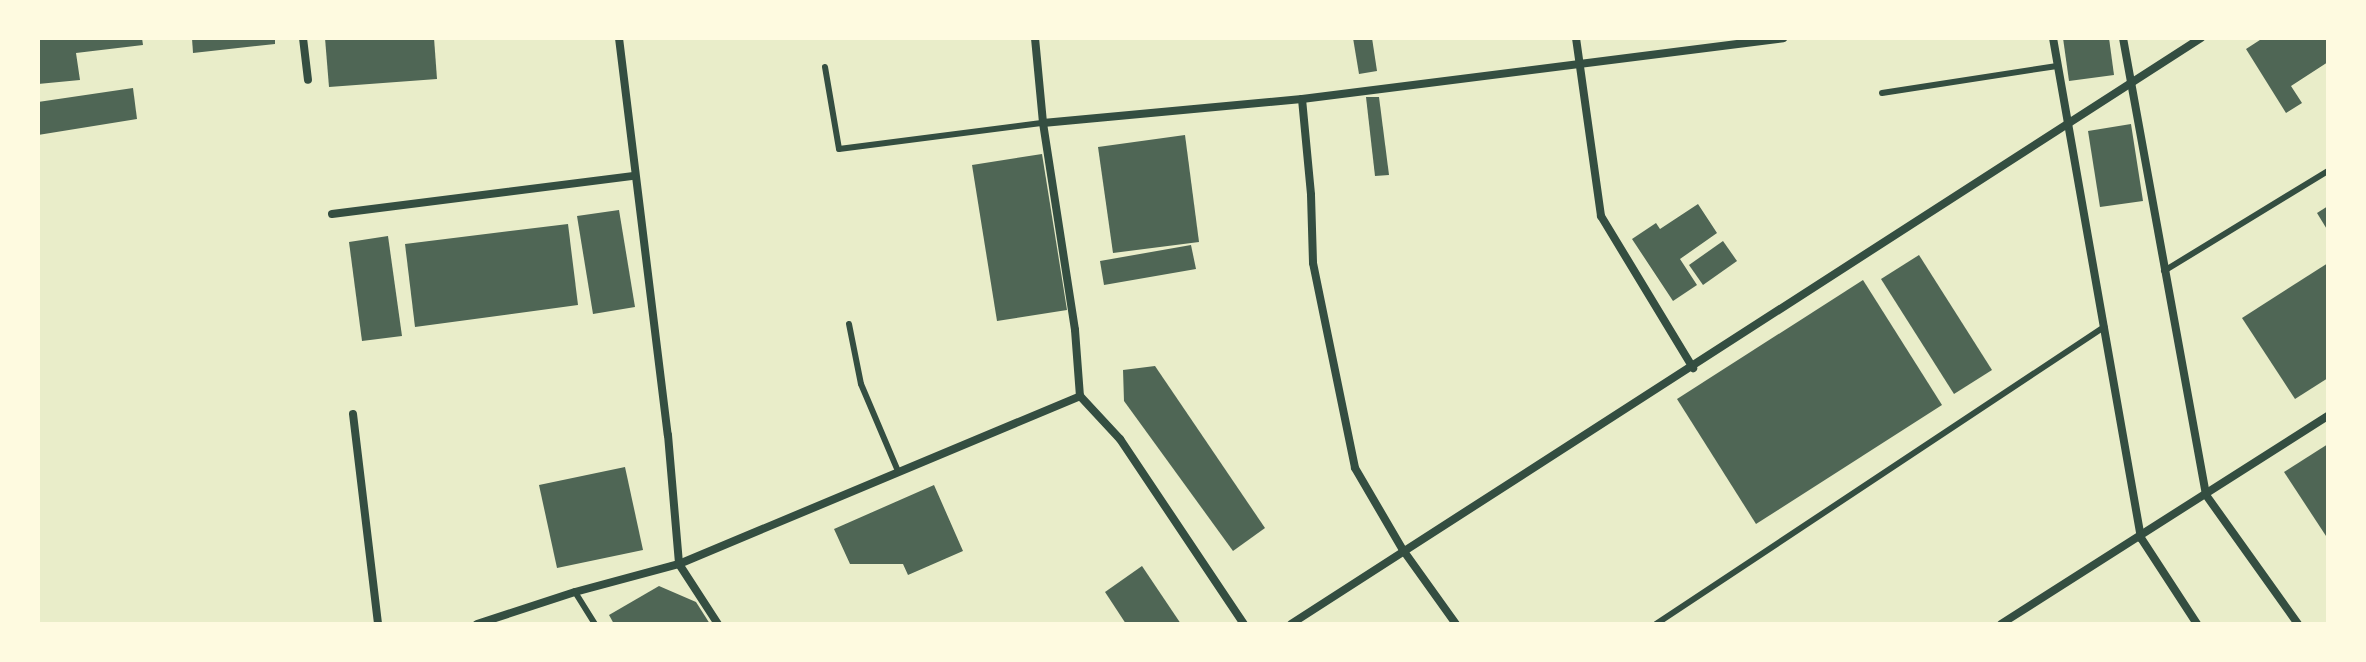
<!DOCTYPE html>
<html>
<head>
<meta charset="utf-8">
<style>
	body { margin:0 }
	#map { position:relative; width:2366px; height:662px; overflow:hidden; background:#e9edc9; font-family:"Public Sans",sans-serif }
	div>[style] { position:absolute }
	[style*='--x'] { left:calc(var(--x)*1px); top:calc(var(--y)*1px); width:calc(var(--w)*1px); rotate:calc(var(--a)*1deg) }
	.building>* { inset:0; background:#4f6655 }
	.service>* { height:6px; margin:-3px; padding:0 3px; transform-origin:3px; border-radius:3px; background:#344e41 }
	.minor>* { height:8px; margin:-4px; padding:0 4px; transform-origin:4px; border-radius:4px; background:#344e41 }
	span { translate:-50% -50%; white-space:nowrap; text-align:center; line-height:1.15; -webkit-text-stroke:7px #fefae0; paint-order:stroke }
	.frame { position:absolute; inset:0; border:40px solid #fefae0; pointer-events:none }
</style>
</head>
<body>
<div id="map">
	<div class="building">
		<div style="clip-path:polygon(38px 38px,142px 38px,143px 45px,76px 53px,80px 80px,38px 84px)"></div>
		<div style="clip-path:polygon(192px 38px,275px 38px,275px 44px,193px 53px)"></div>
		<div style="clip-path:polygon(325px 38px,434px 38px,437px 79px,329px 87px)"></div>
		<div style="clip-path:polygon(1353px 38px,1372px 38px,1377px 71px,1359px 74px)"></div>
		<div style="clip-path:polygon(2063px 38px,2109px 38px,2114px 75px,2069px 81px)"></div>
		<div style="clip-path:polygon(2263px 38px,2328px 38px,2328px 62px,2291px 86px,2302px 103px,2286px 113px,2246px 49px)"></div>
		<div style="clip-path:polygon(133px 88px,137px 119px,38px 135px,38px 102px)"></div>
		<div style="clip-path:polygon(1366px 97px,1379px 97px,1389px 175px,1375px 176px)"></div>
		<div style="clip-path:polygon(2131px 124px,2143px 201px,2100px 207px,2088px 131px)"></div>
		<div style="clip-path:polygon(1185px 135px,1199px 242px,1113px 253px,1098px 147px)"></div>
		<div style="clip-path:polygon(1042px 154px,1067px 310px,997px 321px,972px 165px)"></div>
		<div style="clip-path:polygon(1698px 204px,1717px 233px,1680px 259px,1697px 285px,1673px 301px,1632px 239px,1656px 223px,1660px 229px)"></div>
		<div style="clip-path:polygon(2328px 206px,2328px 231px,2317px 213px)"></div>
		<div style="clip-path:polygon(619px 210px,635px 307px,593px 314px,577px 216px)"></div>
		<div style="clip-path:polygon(568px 224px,578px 305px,415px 327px,405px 244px)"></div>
		<div style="clip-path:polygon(388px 236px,402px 336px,362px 341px,349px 242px)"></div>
		<div style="clip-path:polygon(1723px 241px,1737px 261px,1703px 285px,1689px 265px)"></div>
		<div style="clip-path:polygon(1191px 245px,1196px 269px,1104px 285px,1100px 261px)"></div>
		<div style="clip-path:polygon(1919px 255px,1992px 370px,1954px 394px,1881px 279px)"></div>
		<div style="clip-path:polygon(2328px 263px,2328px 378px,2295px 399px,2242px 318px)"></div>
		<div style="clip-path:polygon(1863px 280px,1942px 405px,1756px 524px,1677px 399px)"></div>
		<div style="clip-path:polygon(1155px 366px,1265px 528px,1233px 551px,1124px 401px,1123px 370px)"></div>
		<div style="clip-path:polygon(2328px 444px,2328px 539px,2284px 472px)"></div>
		<div style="clip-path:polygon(625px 467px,643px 550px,557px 568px,539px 485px)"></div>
		<div style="clip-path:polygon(934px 485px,963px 551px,908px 575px,903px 564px,850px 564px,834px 529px)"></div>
		<div style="clip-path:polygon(1142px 566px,1181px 624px,1126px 624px,1105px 592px)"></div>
		<div style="clip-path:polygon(659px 586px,696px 602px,710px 624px,614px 624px,609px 615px)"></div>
	</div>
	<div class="service">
		<div style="--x:825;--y:67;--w:83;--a:80.3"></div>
		<div style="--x:839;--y:149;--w:206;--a:-7.3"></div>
		<div style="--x:1882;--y:93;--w:177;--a:-8.8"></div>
		<div style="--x:2164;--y:271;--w:192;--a:-31.4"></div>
		<div style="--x:849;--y:324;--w:61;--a:78.7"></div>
		<div style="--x:861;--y:384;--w:95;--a:67"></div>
		<div style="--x:575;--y:592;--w:38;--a:58"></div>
		<div style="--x:1656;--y:624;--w:538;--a:-33.54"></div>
	</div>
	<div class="minor">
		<div style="--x:303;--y:38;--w:42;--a:83.2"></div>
		<div style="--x:619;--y:38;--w:400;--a:83"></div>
		<div style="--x:668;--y:435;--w:129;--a:85.1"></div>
		<div style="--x:679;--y:564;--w:72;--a:57"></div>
		<div style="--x:1035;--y:38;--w:85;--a:84.6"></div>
		<div style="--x:1043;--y:123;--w:209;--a:81.2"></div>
		<div style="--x:1075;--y:330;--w:66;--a:85.7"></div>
		<div style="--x:1080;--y:396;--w:59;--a:47.1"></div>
		<div style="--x:1120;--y:439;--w:223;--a:56.2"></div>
		<div style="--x:1576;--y:38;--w:180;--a:82"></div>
		<div style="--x:1601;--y:216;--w:178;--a:58.8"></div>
		<div style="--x:2053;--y:38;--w:508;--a:80.02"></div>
		<div style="--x:2141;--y:538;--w:103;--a:56.9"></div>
		<div style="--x:2123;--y:38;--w:464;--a:79.7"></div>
		<div style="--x:2206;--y:495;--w:158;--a:54.5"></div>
		<div style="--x:1302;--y:99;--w:96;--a:84.6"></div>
		<div style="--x:1311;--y:195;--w:68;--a:88.3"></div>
		<div style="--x:1313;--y:263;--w:209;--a:78.4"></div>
		<div style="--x:1355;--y:468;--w:95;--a:59.7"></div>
		<div style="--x:1403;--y:550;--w:91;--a:54.4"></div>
		<div style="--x:1043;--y:123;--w:260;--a:-5.3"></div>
		<div style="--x:1302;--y:99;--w:485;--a:-7.2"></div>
		<div style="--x:332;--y:214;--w:304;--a:-7.2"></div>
		<div style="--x:353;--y:414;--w:211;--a:83.2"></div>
		<div style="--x:477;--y:624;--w:103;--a:-18.1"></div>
		<div style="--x:575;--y:592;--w:108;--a:-15.1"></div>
		<div style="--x:679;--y:564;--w:435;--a:-22.7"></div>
		<div style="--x:1291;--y:624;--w:1082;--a:-32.78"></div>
		<div style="--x:2001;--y:624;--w:388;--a:-32.5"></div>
	</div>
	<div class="frame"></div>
</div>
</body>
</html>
